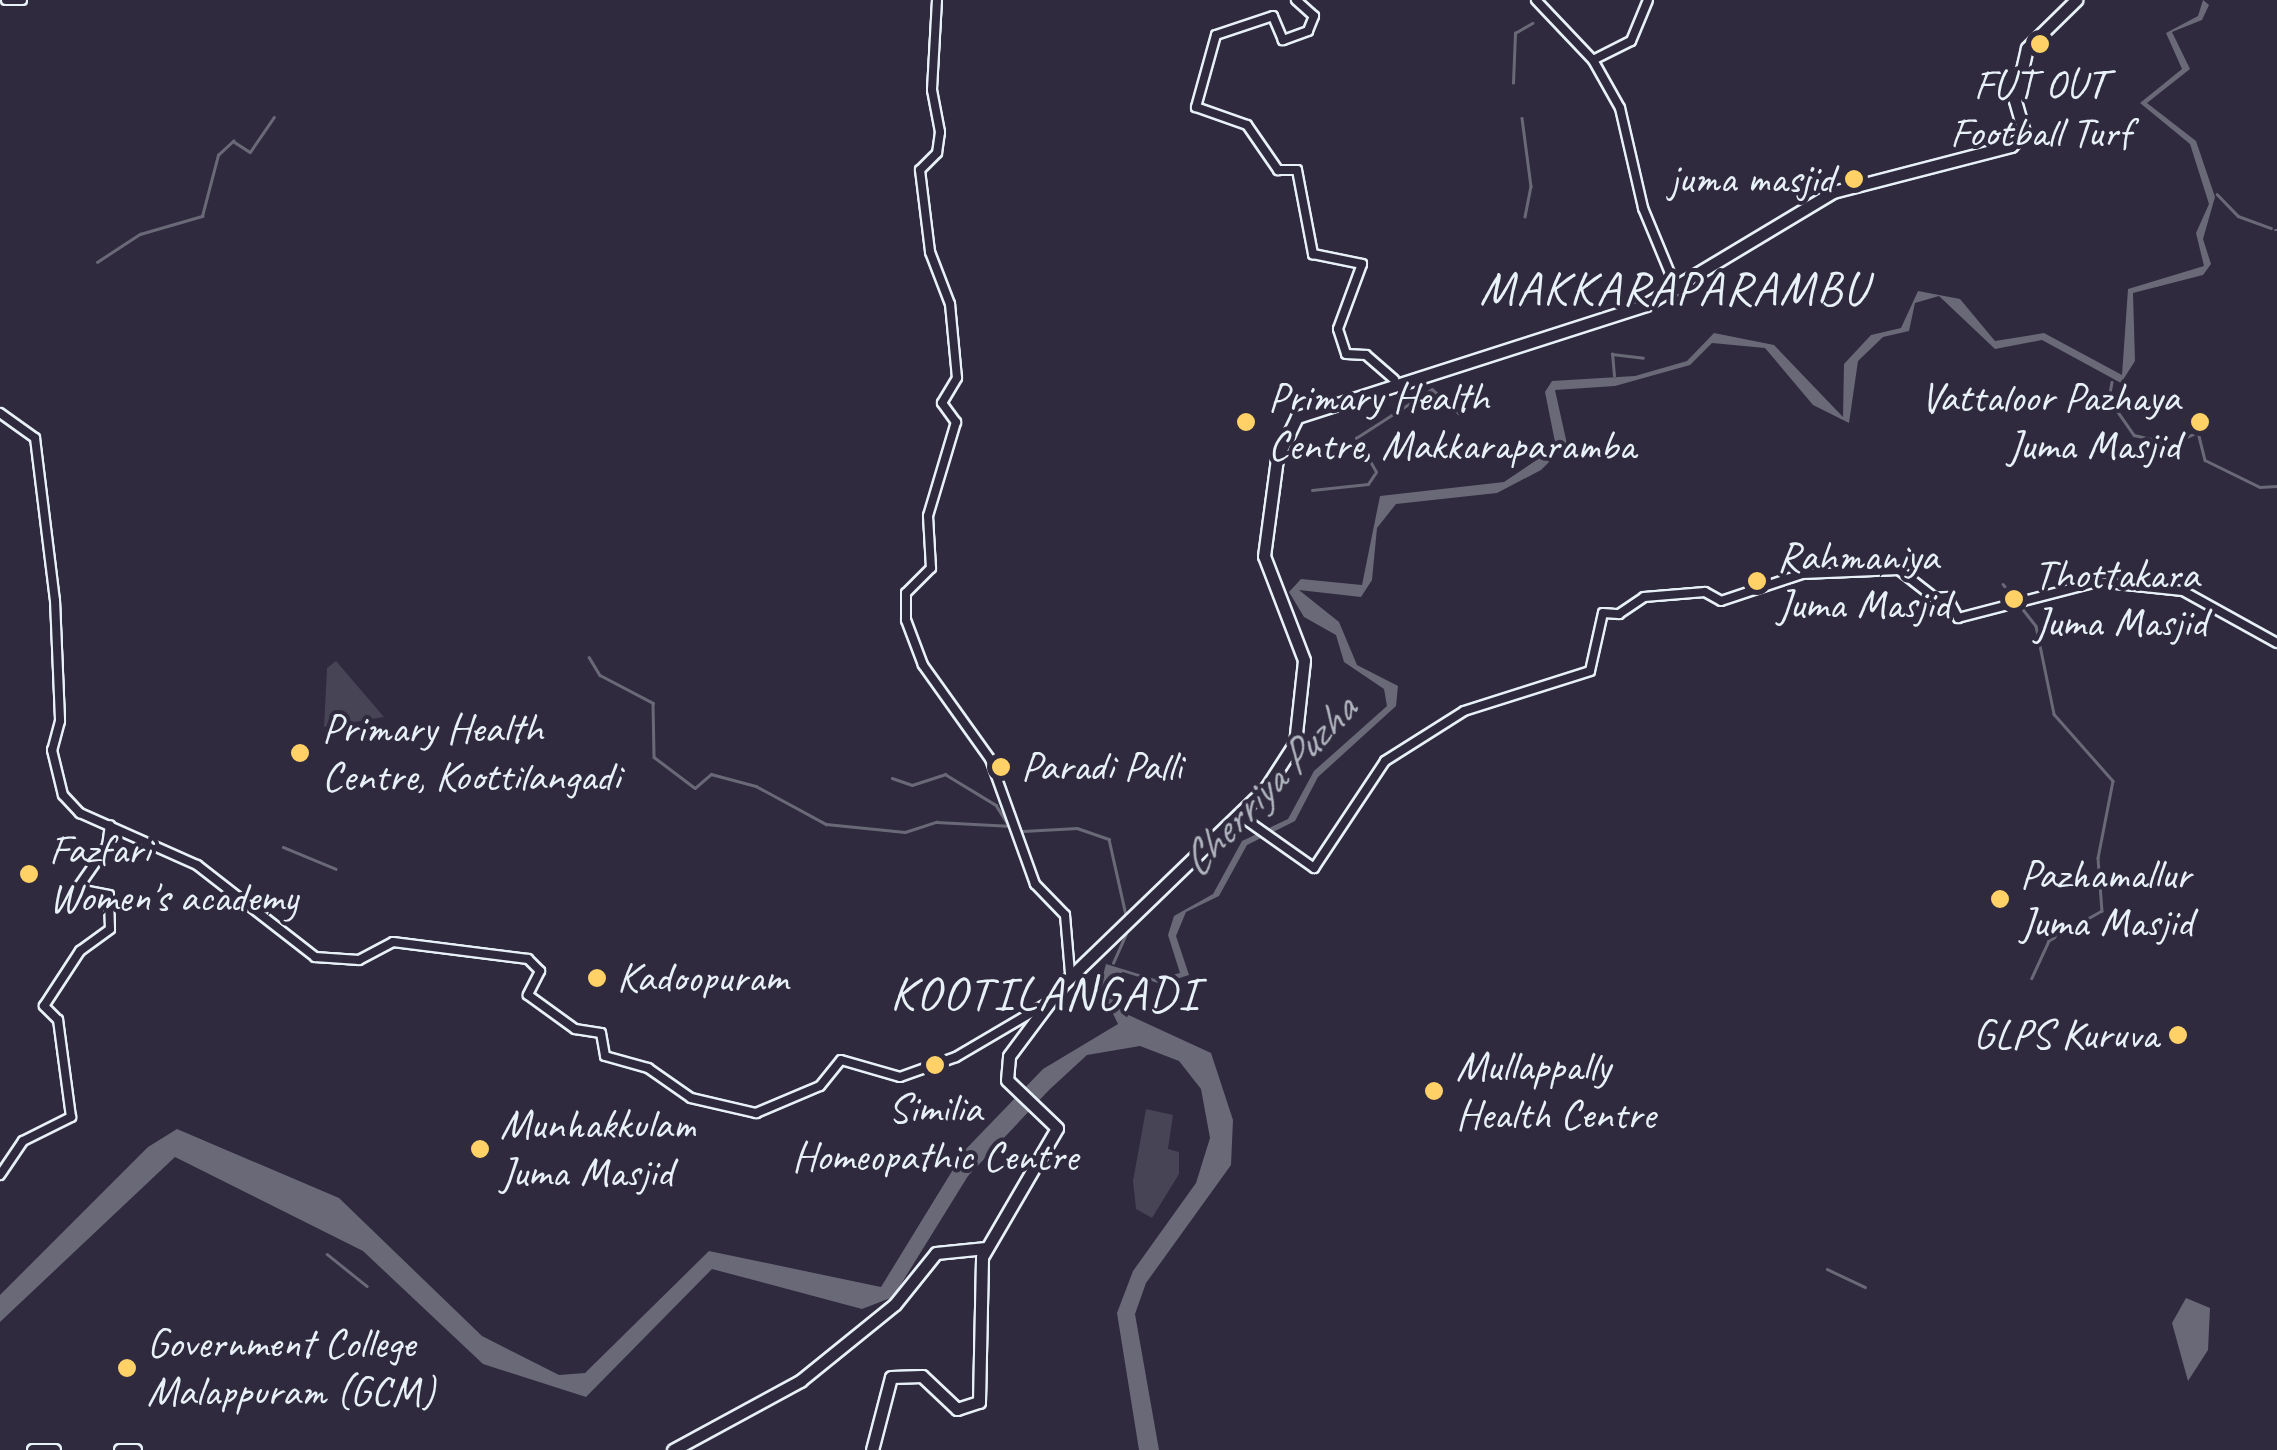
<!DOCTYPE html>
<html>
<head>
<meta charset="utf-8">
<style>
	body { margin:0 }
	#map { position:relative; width:2277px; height:1450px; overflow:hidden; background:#2f2a3d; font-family:Caveat,sans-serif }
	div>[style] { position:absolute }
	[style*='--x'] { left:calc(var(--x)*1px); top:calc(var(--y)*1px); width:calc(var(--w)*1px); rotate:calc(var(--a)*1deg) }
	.green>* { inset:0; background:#464455 }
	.water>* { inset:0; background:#696978 }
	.stream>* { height:2.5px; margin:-1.25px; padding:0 1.25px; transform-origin:1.25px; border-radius:1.25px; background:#696978 }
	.roads { filter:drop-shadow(2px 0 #e8f1f8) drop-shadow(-2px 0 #e8f1f8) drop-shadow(0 2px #e8f1f8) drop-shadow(0 -2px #e8f1f8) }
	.secondary>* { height:8px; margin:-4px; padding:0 4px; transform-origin:4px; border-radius:4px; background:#2f2a3d }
	.primary>* { height:10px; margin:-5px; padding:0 5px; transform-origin:5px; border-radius:5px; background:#2f2a3d }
	.trunk>* { height:11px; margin:-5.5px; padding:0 5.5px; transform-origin:5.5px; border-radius:5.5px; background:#2f2a3d }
	.dots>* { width:28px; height:28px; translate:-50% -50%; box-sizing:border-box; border:5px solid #2f2a3d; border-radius:50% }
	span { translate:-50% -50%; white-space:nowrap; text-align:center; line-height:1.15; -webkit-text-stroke:8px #2f2a3d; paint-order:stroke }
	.poi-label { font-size:42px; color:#e8f1f8 }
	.right { translate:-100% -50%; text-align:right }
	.left { translate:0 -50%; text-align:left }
	.water-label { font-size:45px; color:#afb4be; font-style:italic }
	.quarter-label { font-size:48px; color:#e8f1f8; letter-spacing:2.5px }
</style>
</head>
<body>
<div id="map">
	<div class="green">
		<div style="clip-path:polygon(336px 661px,384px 717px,324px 727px,327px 668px)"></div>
		<div style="clip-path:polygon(1146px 1109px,1173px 1115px,1168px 1149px,1179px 1152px,1179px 1174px,1152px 1218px,1136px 1209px,1133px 1181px)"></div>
	</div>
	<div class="water">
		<div style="clip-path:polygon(2203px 0,2209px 5px,2202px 20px,2172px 32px,2190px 69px,2147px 103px,2196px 141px,2215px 197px,2203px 239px,2211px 264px,2203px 275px,2133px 293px,2135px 361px,2121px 383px,2042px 340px,1995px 349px,1939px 296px,1915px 303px,1909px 331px,1883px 337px,1858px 361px,1849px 423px,1813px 405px,1765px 348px,1712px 343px,1690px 365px,1615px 386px,1555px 390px,1567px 444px,1541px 470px,1497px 493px,1396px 504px,1377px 528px,1372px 580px,1361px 597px,1299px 590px,1339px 622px,1357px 665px,1398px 686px,1396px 706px,1318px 777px,1295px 821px,1247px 845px,1219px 896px,1186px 912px,1176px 936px,1189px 975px,1161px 984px,1123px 972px,1107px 979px,1122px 1012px,1211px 1053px,1233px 1120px,1231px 1165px,1146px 1283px,1135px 1314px,1159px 1450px,1139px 1450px,1117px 1313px,1133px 1271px,1196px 1183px,1210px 1138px,1201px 1089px,1179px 1061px,1140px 1046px,1087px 1055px,1049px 1090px,968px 1176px,893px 1297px,862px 1309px,712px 1269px,586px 1397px,483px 1364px,363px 1251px,175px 1157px,0 1322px,0 1295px,148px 1147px,177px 1129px,339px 1198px,482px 1336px,559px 1375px,585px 1373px,709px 1251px,881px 1287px,965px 1150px,1043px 1069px,1118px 1024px,1100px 987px,1106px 964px,1155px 979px,1180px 973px,1168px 935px,1174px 916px,1213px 894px,1242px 841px,1288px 819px,1314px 771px,1387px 706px,1384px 689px,1344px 662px,1336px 635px,1304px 617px,1289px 592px,1301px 579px,1362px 585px,1380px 496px,1504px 482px,1556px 447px,1545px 392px,1552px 381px,1635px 376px,1687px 361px,1714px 333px,1774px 345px,1843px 417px,1844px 364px,1871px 335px,1901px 328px,1918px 291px,1960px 299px,1995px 341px,2044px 333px,2122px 375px,2128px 289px,2204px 266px,2196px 233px,2209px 204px,2190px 144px,2140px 103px,2182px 69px,2166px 33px,2198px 16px)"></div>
		<div style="clip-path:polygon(2186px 1298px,2210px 1308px,2208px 1350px,2188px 1381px,2172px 1323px)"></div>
	</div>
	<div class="stream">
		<div style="--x:1513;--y:83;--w:50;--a:-87.7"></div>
		<div style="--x:1515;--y:33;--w:20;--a:-30"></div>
		<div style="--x:1522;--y:118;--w:69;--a:82.5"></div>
		<div style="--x:1531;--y:186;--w:31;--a:101"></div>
		<div style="--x:2217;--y:194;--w:30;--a:46"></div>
		<div style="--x:2238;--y:216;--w:35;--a:20"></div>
		<div style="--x:2275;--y:230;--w:2;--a:0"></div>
		<div style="--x:97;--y:262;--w:51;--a:-33.1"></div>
		<div style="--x:140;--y:234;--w:65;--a:-16.2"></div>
		<div style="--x:202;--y:216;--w:63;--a:-75.3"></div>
		<div style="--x:218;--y:155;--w:21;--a:-43"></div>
		<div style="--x:233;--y:141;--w:20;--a:33"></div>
		<div style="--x:250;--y:152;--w:42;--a:-55.6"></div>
		<div style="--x:1614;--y:376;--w:22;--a:-95"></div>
		<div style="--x:1612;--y:354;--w:31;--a:7"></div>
		<div style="--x:2112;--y:382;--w:17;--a:100"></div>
		<div style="--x:2109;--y:399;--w:44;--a:55.2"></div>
		<div style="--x:2134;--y:435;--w:39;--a:13"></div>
		<div style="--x:2172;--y:444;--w:29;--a:-25"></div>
		<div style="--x:2198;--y:432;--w:29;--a:76"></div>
		<div style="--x:2205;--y:460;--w:61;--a:26.1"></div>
		<div style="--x:2260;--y:487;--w:17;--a:-3"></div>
		<div style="--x:1312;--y:490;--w:56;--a:-6.1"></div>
		<div style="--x:1368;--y:484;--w:14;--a:-56"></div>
		<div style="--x:1376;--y:472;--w:39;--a:-120"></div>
		<div style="--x:1356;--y:438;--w:90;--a:-32.8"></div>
		<div style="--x:1432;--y:389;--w:36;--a:42"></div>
		<div style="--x:1459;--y:413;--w:25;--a:-92"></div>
		<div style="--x:1458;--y:388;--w:9;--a:0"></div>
		<div style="--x:2003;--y:584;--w:53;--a:51.8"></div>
		<div style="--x:2036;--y:626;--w:90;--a:78.4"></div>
		<div style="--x:2054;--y:714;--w:89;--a:48.6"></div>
		<div style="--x:2113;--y:781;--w:78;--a:101"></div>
		<div style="--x:2098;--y:858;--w:53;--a:85.7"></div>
		<div style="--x:2102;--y:911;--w:61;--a:150.5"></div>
		<div style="--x:2049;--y:941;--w:41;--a:114.7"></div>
		<div style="--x:589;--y:657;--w:21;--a:59"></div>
		<div style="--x:600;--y:675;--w:60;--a:27.8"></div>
		<div style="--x:653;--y:703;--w:54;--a:88.9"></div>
		<div style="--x:654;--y:757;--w:51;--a:37.1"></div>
		<div style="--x:695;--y:788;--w:21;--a:-41"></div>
		<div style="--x:711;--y:774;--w:47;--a:14.9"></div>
		<div style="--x:756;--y:786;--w:80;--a:28.5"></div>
		<div style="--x:826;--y:824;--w:79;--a:5.8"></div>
		<div style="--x:905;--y:832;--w:33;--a:-18"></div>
		<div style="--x:936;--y:822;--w:76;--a:3"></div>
		<div style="--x:892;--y:778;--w:21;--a:19"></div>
		<div style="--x:912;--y:785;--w:35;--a:-18"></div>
		<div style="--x:945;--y:774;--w:60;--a:31.3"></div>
		<div style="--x:996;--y:805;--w:22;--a:58"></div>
		<div style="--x:1023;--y:831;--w:54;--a:-3.2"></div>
		<div style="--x:1077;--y:828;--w:34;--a:19"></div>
		<div style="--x:1109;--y:839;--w:78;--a:77.4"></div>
		<div style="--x:283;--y:847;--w:57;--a:22.5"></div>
		<div style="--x:1113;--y:963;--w:32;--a:-66"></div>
		<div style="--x:327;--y:1254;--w:51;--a:38.7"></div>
		<div style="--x:1827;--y:1269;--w:42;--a:25.3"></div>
	</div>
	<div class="roads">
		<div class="secondary">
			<div style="--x:6;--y:0;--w:16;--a:0"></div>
			<div style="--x:937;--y:0;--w:90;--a:93.2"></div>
			<div style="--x:932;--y:90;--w:43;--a:79.2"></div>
			<div style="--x:940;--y:132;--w:21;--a:98"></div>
			<div style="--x:937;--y:153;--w:24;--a:135"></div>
			<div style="--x:920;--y:170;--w:83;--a:83"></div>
			<div style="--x:930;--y:252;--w:56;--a:69"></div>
			<div style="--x:950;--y:304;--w:74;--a:84.6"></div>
			<div style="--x:957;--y:378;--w:29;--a:121"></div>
			<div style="--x:942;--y:403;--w:24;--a:54"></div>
			<div style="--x:956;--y:422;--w:98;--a:106.6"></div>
			<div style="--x:928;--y:516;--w:52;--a:86.7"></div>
			<div style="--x:931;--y:568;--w:35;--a:135"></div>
			<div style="--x:906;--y:593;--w:27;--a:90"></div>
			<div style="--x:906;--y:620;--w:48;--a:69.3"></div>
			<div style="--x:923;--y:665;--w:115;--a:54.5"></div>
			<div style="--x:990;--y:759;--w:133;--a:70.2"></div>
			<div style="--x:1035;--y:884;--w:43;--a:45.9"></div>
			<div style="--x:1065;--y:915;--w:58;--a:85.1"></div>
			<div style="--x:1296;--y:0;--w:24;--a:42"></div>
			<div style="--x:1314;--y:16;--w:16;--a:112"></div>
			<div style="--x:1308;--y:31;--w:27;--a:160"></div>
			<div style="--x:1283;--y:40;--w:26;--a:-113"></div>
			<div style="--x:1273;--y:16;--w:60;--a:161.6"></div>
			<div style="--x:1216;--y:35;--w:75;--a:105.5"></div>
			<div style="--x:1196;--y:107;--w:54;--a:19.4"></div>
			<div style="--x:1247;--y:125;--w:55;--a:55.4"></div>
			<div style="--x:1278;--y:170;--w:19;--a:0"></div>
			<div style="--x:1297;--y:170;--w:86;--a:79.2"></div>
			<div style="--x:1313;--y:254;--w:50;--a:11.5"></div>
			<div style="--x:1362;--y:264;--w:69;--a:110.3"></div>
			<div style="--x:1338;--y:329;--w:26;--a:72"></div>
			<div style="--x:1346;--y:354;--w:20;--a:3"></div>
			<div style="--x:1366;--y:355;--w:37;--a:41"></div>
			<div style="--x:1536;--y:0;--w:83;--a:46.5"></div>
			<div style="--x:1593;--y:60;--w:55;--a:60.6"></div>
			<div style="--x:1620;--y:108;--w:103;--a:77"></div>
			<div style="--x:1643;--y:208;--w:89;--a:67.5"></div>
			<div style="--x:1593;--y:60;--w:42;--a:-26.6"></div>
			<div style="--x:1631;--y:41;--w:44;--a:-67.5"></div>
			<div style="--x:0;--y:413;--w:43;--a:35.5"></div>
			<div style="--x:35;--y:438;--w:163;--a:83"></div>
			<div style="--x:55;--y:600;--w:121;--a:87.6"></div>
			<div style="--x:60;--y:721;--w:30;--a:105"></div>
			<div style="--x:52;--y:750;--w:46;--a:76.3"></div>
			<div style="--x:63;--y:795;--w:25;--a:47"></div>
			<div style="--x:80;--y:813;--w:128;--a:24"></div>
			<div style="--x:197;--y:865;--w:150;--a:37.9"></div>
			<div style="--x:315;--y:957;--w:44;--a:3.9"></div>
			<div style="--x:359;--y:960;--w:38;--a:-28"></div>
			<div style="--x:393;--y:942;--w:136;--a:7.2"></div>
			<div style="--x:528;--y:959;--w:17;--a:45"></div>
			<div style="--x:540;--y:971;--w:27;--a:117"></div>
			<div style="--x:528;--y:995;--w:58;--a:35.9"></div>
			<div style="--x:575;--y:1029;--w:26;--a:9"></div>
			<div style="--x:601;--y:1033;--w:23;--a:80"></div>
			<div style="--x:605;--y:1056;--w:45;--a:15.6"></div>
			<div style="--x:648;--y:1068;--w:52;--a:34.9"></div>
			<div style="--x:691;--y:1098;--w:67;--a:13"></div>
			<div style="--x:756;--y:1113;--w:69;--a:-22.9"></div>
			<div style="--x:820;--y:1086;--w:33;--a:-51"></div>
			<div style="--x:841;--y:1060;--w:61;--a:16.1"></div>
			<div style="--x:900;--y:1077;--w:59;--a:-19.7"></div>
			<div style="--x:956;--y:1057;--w:104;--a:-30.5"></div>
			<div style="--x:1239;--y:815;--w:92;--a:35.2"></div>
			<div style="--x:1314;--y:868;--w:128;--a:-56.4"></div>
			<div style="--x:1385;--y:761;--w:93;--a:-32.3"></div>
			<div style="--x:1464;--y:711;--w:132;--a:-17.6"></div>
			<div style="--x:1590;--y:671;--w:59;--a:-77.4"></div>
			<div style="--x:1603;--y:613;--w:16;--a:4"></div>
			<div style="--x:1619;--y:614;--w:30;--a:-34"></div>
			<div style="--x:1644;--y:597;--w:61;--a:-4.7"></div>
			<div style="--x:1705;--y:592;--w:18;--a:29"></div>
			<div style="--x:1721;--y:601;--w:85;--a:-18.4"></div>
			<div style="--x:1802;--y:574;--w:97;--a:-2.4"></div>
			<div style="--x:1899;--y:570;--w:46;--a:37.9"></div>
			<div style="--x:1935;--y:598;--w:12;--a:-5"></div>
			<div style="--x:1947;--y:597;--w:24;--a:62"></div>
			<div style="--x:1958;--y:618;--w:144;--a:-14.5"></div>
			<div style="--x:2097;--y:582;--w:86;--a:6"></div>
			<div style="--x:2183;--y:591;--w:107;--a:29"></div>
			<div style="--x:0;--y:1175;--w:41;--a:-55.9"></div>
			<div style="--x:23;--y:1141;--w:54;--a:-26.6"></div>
			<div style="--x:71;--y:1117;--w:98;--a:-97.6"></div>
			<div style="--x:58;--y:1020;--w:20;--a:-135"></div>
			<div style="--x:44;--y:1006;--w:66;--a:-56.8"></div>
			<div style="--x:80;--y:951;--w:37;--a:-36"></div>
			<div style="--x:110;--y:929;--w:34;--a:-92"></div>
			<div style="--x:109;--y:895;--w:33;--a:-169"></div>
			<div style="--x:77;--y:889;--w:52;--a:-55.1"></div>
			<div style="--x:107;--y:846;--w:21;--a:-82"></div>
		</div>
		<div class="primary">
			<div style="--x:33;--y:1450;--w:22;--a:0"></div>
			<div style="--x:120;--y:1450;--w:16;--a:0"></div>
		</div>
		<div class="trunk">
			<div style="--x:673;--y:1450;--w:145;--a:-28.5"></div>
			<div style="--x:800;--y:1381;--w:122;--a:-39"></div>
			<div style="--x:895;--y:1304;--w:65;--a:-51.2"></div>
			<div style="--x:936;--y:1253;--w:50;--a:-5.7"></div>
			<div style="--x:872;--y:1450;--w:75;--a:-75.4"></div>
			<div style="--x:891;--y:1377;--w:31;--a:-2"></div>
			<div style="--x:922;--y:1376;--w:48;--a:43.3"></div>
			<div style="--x:957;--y:1409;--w:23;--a:-18"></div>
			<div style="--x:979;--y:1402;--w:145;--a:-88.8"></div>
			<div style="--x:982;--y:1257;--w:149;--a:-59.8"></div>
			<div style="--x:1057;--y:1128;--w:69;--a:-136.2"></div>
			<div style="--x:1007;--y:1080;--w:24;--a:-85"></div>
			<div style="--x:1009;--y:1056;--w:89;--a:-53.3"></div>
			<div style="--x:1062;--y:985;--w:284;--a:-44"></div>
			<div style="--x:1266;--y:788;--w:54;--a:-57.2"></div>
			<div style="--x:1295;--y:743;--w:83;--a:-83.8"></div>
			<div style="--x:1304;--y:660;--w:111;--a:-111"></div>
			<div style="--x:1264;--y:556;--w:99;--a:-82.4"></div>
			<div style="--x:1277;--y:458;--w:46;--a:-64"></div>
			<div style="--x:1297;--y:417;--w:366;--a:-17.8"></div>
			<div style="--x:1645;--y:305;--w:219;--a:-31"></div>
			<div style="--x:1833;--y:192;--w:184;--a:-14.5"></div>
			<div style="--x:2011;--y:146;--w:19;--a:-47"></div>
			<div style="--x:2024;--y:132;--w:33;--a:-106"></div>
			<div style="--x:2015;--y:100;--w:53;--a:-77"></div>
			<div style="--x:2027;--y:48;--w:69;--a:-44.4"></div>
		</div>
	</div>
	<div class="dots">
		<div style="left:2040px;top:44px;background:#ffd166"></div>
		<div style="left:1854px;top:179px;background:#ffd166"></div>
		<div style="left:1246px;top:422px;background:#ffd166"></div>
		<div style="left:2200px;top:422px;background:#ffd166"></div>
		<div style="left:1757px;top:581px;background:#ffd166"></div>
		<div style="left:2014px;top:599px;background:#ffd166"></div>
		<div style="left:300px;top:753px;background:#ffd166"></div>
		<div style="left:1001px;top:767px;background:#ffd166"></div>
		<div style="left:29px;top:874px;background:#ffd166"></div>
		<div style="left:2000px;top:899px;background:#ffd166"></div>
		<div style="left:597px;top:978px;background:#ffd166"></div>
		<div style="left:2178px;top:1035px;background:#ffd166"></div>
		<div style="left:935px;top:1065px;background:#ffd166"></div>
		<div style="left:1434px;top:1091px;background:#ffd166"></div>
		<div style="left:480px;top:1149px;background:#ffd166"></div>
		<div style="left:127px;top:1368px;background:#ffd166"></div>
	</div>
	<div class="poi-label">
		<span style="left:2040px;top:109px">FUT OUT<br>Football Turf</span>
		<span class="right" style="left:1834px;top:179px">juma masjid</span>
		<span class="left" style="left:1268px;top:422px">Primary Health<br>Centre, Makkaraparamba</span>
		<span class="right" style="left:2180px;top:422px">Vattaloor Pazhaya<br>Juma Masjid</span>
		<span class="left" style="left:1777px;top:581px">Rahmaniya<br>Juma Masjid</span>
		<span class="left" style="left:2034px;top:599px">Thottakara<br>Juma Masjid</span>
		<span class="left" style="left:322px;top:753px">Primary Health<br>Centre, Koottilangadi</span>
		<span class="left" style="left:1021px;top:767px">Paradi Palli</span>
		<span class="left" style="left:49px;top:874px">Fazfari<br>Women's academy</span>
		<span class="left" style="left:2020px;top:899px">Pazhamallur<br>Juma Masjid</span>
		<span class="left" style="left:617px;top:978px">Kadoopuram</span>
		<span class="right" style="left:2158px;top:1035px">GLPS Kuruva</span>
		<span class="left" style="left:1456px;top:1091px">Mullappally<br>Health Centre</span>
		<span style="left:935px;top:1133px">Similia<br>Homeopathic Centre</span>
		<span class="left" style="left:500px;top:1149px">Munhakkulam<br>Juma Masjid</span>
		<span class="left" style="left:147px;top:1368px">Government College<br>Malappuram (GCM)</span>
	</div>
	<div class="water-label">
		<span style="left:1268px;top:786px;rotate:-46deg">Cherriya Puzha</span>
	</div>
	<div class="quarter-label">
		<span style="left:1674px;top:289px">MAKKARAPARAMBU</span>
		<span style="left:1045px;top:994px">KOOTILANGADI</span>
	</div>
</div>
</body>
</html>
